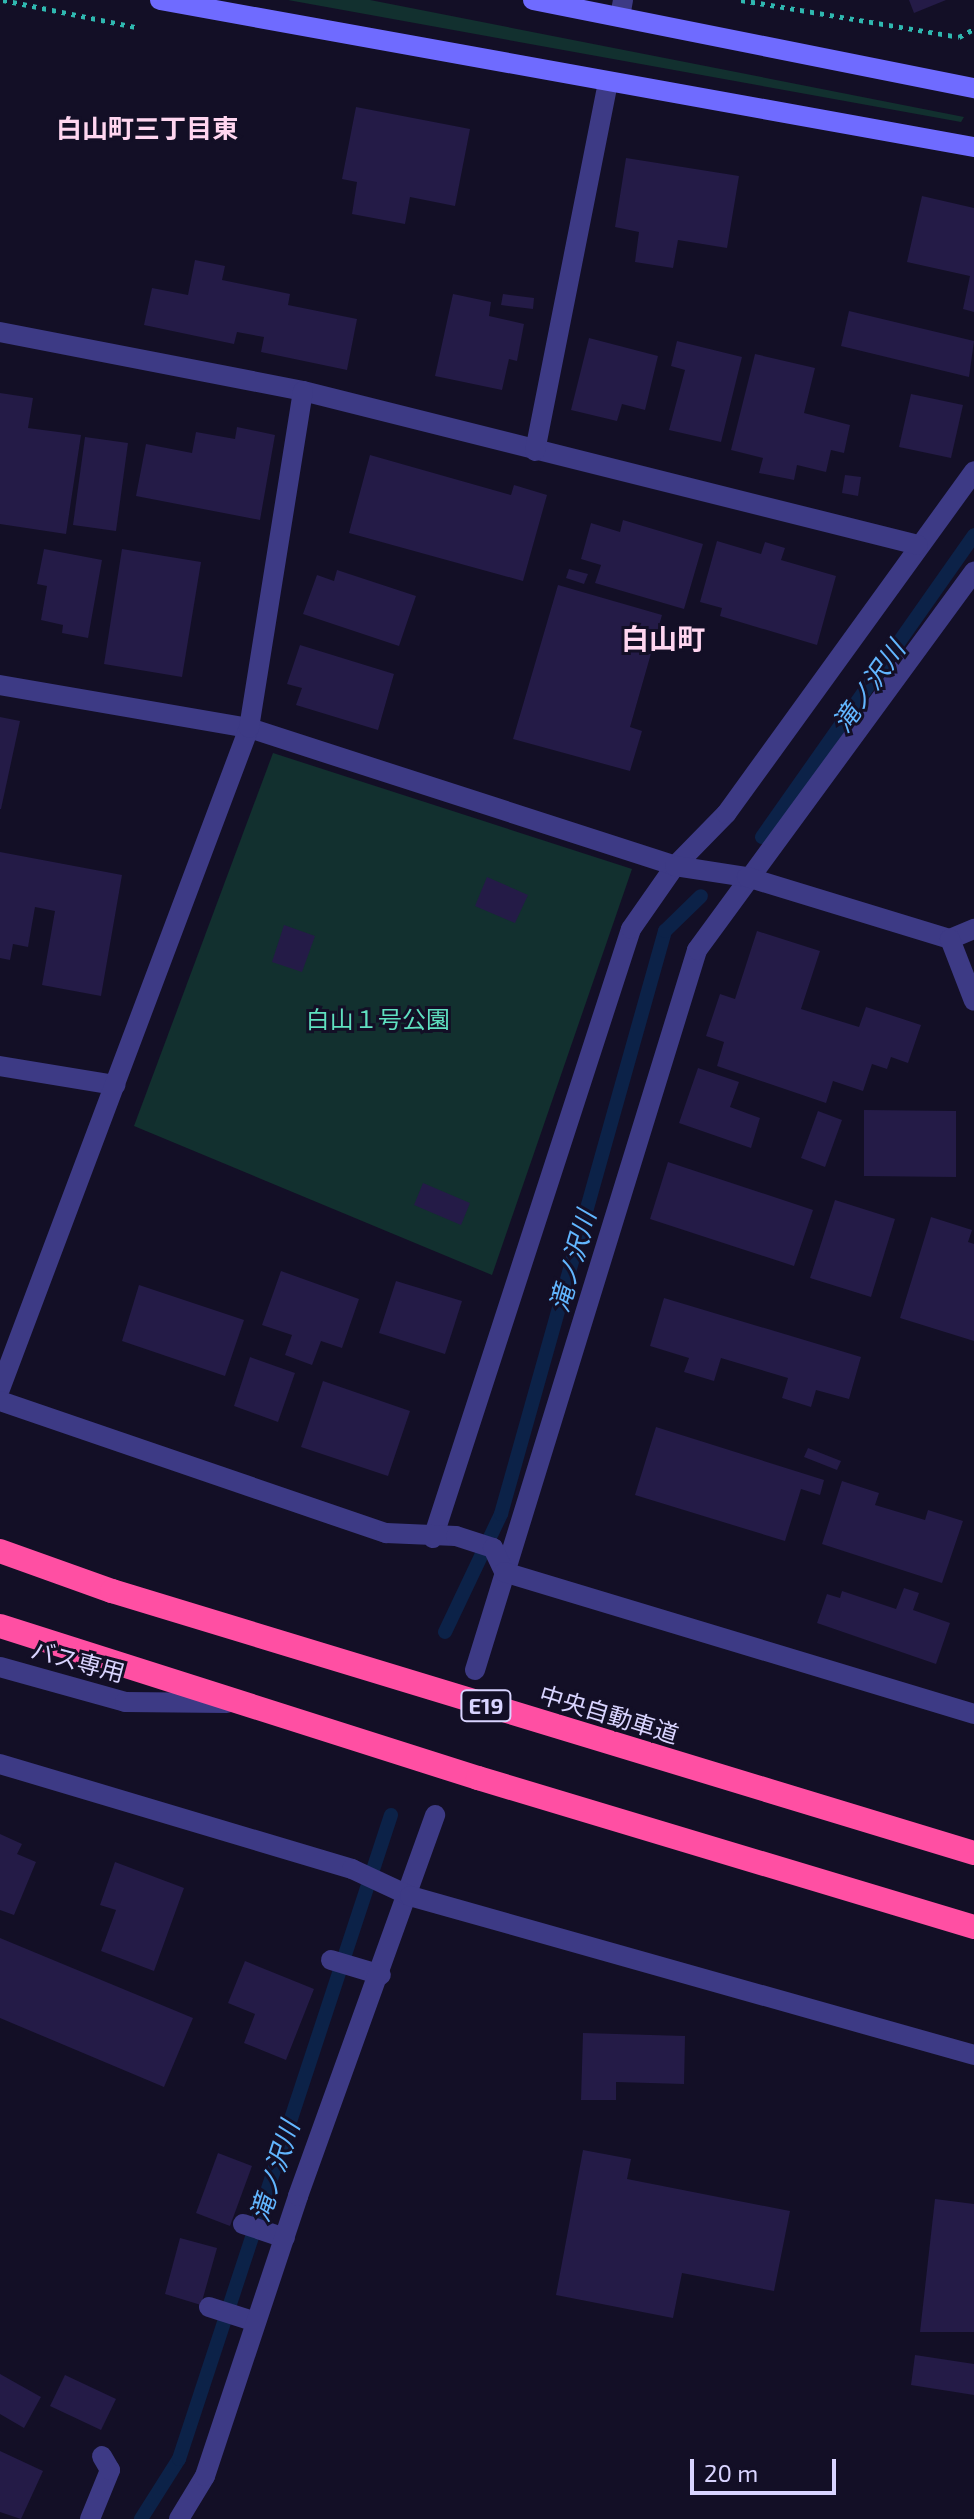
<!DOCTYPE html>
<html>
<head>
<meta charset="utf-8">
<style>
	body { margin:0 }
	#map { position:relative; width:974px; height:2519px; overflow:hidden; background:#130f26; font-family:"Exo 2","Noto Sans JP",sans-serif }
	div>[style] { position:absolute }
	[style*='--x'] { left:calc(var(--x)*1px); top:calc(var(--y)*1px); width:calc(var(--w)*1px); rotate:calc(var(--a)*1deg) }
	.green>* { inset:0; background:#12302f }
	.stream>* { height:14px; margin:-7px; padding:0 7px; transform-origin:7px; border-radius:7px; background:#0c2248 }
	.building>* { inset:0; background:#241b47 }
	.path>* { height:5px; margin-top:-2.5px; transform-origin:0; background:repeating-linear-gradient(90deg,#2fb8b0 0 4px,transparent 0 10px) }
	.lane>* { height:20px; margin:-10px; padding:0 10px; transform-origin:10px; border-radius:10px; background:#3d3a85 }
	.street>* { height:20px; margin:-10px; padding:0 10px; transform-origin:10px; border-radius:10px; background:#3d3a85 }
	.secondary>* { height:20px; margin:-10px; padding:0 10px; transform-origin:10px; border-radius:10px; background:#6f6bff }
	.highway>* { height:24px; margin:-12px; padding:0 12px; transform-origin:12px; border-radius:12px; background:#ff4fa3 }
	span { translate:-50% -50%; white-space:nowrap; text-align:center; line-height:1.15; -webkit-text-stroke:6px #130f26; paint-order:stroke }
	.shield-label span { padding:2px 6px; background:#130f26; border:2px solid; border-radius:6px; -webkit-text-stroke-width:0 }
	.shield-label { font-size:22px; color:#d9d4ff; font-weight:700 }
	.park-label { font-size:24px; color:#5fe0c0 }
	.street-label { font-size:24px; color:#d9d4ff }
	.neighbourhood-label { font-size:26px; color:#ffd6f0; font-weight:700 }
	.water-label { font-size:26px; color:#62b6ff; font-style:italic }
	.quarter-label { font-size:28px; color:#ffd6f0; font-weight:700 }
	.scale { position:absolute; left:690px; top:2459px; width:146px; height:36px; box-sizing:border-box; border:4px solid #d9d4ff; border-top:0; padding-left:10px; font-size:24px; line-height:28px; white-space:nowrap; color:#d9d4ff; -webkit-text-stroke:6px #130f26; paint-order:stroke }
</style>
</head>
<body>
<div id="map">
	<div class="green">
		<div style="clip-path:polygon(288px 0,370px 0,964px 117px,961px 122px)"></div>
		<div style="clip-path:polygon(273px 753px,632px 869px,492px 1275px,134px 1126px)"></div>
	</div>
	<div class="stream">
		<div style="--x:762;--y:837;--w:369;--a:-54.9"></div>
		<div style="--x:445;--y:1632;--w:131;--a:-64.6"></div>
		<div style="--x:501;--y:1514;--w:606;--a:-74.29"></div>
		<div style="--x:665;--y:931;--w:50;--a:-44.2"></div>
		<div style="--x:141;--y:2519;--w:71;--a:-57.7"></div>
		<div style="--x:179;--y:2459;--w:678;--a:-71.78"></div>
	</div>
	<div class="building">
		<div style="clip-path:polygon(909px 0,946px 0,914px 13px)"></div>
		<div style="clip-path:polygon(356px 107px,470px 129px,455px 206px,410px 197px,405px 224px,352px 214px,357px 182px,342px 179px)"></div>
		<div style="clip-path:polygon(626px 158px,739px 176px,727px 248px,678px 240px,673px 268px,635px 262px,639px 232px,615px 227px)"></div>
		<div style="clip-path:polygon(922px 196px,974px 208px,974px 312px,963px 309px,970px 276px,907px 262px)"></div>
		<div style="clip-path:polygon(195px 260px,225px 266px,222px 280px,290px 294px,288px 305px,357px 319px,347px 370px,261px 352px,264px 337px,237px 332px,234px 344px,144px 325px,152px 288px,188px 295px)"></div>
		<div style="clip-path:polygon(453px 294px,491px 302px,489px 316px,524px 324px,517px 361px,509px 359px,502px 390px,435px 376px)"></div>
		<div style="clip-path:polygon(503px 294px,534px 298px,533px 309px,501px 305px)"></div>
		<div style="clip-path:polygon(849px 311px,974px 341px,969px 377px,841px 346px)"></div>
		<div style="clip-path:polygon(589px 338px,658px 356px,645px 410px,622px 404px,617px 421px,571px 410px)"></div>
		<div style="clip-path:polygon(677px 341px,742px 357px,721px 442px,669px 430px,685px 370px,671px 366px)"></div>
		<div style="clip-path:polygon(755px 354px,815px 368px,804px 413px,850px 425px,844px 453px,831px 450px,826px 472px,797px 465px,794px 480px,759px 473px,763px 458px,731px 450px)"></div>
		<div style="clip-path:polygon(0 393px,33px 398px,28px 428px,81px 435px,66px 534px,0 524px)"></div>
		<div style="clip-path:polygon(911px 394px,963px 405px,951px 458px,899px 447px)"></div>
		<div style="clip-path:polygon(237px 427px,275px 435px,260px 520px,136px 496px,146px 444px,192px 453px,196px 432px,235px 439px)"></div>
		<div style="clip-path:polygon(85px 437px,128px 443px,116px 531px,73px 525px)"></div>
		<div style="clip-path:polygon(370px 455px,511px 495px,514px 485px,547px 495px,523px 581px,349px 533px)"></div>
		<div style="clip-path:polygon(845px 475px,861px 477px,858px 496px,842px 493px)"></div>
		<div style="clip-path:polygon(623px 520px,703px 544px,684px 609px,595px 583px,601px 565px,581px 559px,591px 523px,620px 532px)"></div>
		<div style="clip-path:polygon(717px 541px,761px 554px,765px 542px,785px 548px,781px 560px,836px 576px,817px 645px,720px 616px,722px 608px,700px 602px)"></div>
		<div style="clip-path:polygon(44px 549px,102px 560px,88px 638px,62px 633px,63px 625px,41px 620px,47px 586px,37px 584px)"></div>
		<div style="clip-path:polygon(122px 549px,201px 562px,182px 677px,104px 664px)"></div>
		<div style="clip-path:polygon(569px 569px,588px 574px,584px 584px,566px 578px)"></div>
		<div style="clip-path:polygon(337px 570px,416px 596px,399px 646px,303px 614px,317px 575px,334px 581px)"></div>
		<div style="clip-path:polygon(558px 585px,662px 615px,630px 727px,642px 731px,630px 771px,513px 739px)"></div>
		<div style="clip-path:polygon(300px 645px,394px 674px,378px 730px,296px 705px,302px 688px,287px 684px)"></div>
		<div style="clip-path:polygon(0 717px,20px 721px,1px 809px,0 809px)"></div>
		<div style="clip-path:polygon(0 852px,122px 875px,101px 996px,42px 985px,55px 911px,35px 907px,28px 947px,13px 944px,10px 960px,0 958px)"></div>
		<div style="clip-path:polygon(487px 877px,528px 895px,515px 923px,475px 906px)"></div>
		<div style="clip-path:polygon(284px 925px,315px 936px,302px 972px,272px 962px)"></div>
		<div style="clip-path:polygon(757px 931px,820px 951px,801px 1009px,859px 1027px,866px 1007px,921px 1025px,908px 1063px,891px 1057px,887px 1069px,872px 1064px,863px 1091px,833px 1081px,826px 1103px,717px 1066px,724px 1042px,706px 1036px,720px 994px,735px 999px)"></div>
		<div style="clip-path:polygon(698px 1068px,739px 1082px,730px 1107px,760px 1118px,751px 1148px,679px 1123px)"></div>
		<div style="clip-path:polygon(864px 1110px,956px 1111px,956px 1177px,864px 1176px)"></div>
		<div style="clip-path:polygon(818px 1111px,842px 1120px,825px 1167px,801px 1158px)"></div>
		<div style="clip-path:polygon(668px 1162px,813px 1210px,794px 1266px,650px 1219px)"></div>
		<div style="clip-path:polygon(423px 1183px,470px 1203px,461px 1225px,414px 1205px)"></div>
		<div style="clip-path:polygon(835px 1200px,895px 1219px,871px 1297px,810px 1278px)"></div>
		<div style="clip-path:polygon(931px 1217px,972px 1230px,968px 1242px,974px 1244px,974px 1341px,900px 1318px)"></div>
		<div style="clip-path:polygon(281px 1271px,359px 1299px,342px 1348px,321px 1341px,312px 1365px,285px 1355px,292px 1335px,262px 1325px)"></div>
		<div style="clip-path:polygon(396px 1281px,462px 1301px,445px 1354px,379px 1333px)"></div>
		<div style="clip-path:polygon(139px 1285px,244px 1320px,225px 1376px,122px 1341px)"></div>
		<div style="clip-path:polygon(664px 1298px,861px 1357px,849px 1399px,816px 1390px,811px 1407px,782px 1398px,788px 1378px,721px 1358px,714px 1381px,684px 1372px,689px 1358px,650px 1346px)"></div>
		<div style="clip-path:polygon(250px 1357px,295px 1373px,278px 1422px,234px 1406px)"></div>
		<div style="clip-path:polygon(323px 1381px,410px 1411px,388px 1476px,301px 1447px)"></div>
		<div style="clip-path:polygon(656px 1427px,824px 1480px,820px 1495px,801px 1489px,785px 1541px,635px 1495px)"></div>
		<div style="clip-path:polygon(808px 1448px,841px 1461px,837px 1470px,804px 1457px)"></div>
		<div style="clip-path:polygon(842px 1481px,879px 1493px,875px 1505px,925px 1520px,928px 1510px,963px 1521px,942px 1583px,822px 1544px)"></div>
		<div style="clip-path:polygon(904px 1588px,919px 1593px,913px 1610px,950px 1623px,936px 1664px,817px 1623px,827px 1594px,840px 1598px,842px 1591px,896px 1609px)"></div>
		<div style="clip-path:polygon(0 1834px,22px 1844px,17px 1854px,36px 1862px,14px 1915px,0 1910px)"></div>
		<div style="clip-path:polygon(115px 1862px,184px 1888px,154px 1971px,101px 1951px,116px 1910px,100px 1905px)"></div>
		<div style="clip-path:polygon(0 1938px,193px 2018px,164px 2087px,0 2018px)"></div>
		<div style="clip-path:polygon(245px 1961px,314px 1989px,286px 2060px,244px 2043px,255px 2014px,228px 2003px)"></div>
		<div style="clip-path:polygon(583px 2033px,685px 2036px,684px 2084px,616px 2082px,616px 2100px,581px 2100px)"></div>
		<div style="clip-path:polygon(583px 2150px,631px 2159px,627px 2179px,790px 2211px,774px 2291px,682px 2273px,673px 2318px,556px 2295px)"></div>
		<div style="clip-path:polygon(218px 2153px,252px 2166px,230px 2226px,196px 2213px)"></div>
		<div style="clip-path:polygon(935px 2199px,974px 2204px,974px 2332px,920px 2332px)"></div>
		<div style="clip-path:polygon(180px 2238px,217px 2248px,201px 2305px,165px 2294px)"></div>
		<div style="clip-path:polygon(915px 2355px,974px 2364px,974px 2395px,911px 2385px)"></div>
		<div style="clip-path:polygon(0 2374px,41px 2397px,24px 2428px,0 2414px)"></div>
		<div style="clip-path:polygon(65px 2375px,116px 2399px,101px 2430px,50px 2406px)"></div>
		<div style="clip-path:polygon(0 2451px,43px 2471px,21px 2519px,0 2512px)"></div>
	</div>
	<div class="path">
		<div style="--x:3;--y:0;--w:136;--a:11.5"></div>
		<div style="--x:741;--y:0;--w:221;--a:9.6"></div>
		<div style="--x:959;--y:37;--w:17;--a:-28"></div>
	</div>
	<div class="lane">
		<div style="--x:433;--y:1538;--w:640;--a:-71.99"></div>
		<div style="--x:631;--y:929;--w:77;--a:-55.1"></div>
		<div style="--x:675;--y:866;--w:73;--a:-45.6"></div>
		<div style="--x:726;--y:814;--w:423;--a:-54.1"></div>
		<div style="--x:0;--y:1667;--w:130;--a:15.6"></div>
		<div style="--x:125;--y:1702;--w:102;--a:0.6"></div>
		<div style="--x:475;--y:1670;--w:753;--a:-72.86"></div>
		<div style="--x:697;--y:950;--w:469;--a:-53.8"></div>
		<div style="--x:331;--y:1960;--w:52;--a:16.7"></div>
		<div style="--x:243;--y:2224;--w:44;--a:18.4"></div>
		<div style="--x:209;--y:2307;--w:49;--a:17.7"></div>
		<div style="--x:90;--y:2519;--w:53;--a:-67.8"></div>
		<div style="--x:110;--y:2470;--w:16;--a:-120"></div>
		<div style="--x:179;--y:2519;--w:50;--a:-58.8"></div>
		<div style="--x:205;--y:2476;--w:295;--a:-71.6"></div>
		<div style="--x:298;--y:2196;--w:405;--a:-70.2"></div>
	</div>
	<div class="street">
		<div style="--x:620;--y:17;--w:17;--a:-80"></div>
		<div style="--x:0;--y:332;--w:309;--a:11"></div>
		<div style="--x:303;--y:391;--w:634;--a:14.06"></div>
		<div style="--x:535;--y:451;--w:375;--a:-78.8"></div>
		<div style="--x:0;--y:685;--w:253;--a:9.8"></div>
		<div style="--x:249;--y:728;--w:448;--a:17.9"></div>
		<div style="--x:675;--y:866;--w:73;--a:8.7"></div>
		<div style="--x:747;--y:877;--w:212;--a:17"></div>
		<div style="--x:950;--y:939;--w:26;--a:-23"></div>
		<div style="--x:950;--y:939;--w:66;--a:68.8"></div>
		<div style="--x:0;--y:1066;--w:117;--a:9.4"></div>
		<div style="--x:0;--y:1389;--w:706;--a:-69.36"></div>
		<div style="--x:249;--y:728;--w:341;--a:-80.9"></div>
		<div style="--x:0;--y:1401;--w:408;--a:18.9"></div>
		<div style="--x:386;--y:1533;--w:70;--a:2.5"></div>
		<div style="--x:456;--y:1536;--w:39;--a:18"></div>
		<div style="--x:493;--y:1548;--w:26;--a:65"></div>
		<div style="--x:504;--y:1572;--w:491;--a:16.8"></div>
		<div style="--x:0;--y:1764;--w:367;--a:16.6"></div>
		<div style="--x:352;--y:1869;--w:64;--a:25"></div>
		<div style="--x:410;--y:1896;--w:586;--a:15.74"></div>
	</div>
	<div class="secondary">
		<div style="--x:160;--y:0;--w:827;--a:10.24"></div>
		<div style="--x:533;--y:0;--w:450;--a:11.3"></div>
	</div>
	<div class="highway">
		<div style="--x:0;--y:1551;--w:119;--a:19.7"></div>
		<div style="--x:112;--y:1591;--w:901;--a:16.91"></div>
		<div style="--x:0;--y:1626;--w:502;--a:17.64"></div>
		<div style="--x:478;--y:1778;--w:518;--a:16.72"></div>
	</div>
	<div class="shield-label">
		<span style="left:486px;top:1706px">E19</span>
	</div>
	<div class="park-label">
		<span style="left:378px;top:1019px">白山１号公園</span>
	</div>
	<div class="street-label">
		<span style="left:78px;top:1661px;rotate:15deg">バス専用</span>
		<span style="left:609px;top:1714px;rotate:17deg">中央自動車道</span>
	</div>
	<div class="neighbourhood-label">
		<span style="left:147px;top:128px">白山町三丁目東</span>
	</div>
	<div class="water-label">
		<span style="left:868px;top:686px;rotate:-55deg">滝ノ沢川</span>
		<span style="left:572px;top:1261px;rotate:-74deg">滝ノ沢川</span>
		<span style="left:274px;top:2171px;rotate:-72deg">滝ノ沢川</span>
	</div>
	<div class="quarter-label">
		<span style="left:663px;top:638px">白山町</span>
	</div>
	<div class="scale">20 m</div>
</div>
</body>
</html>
